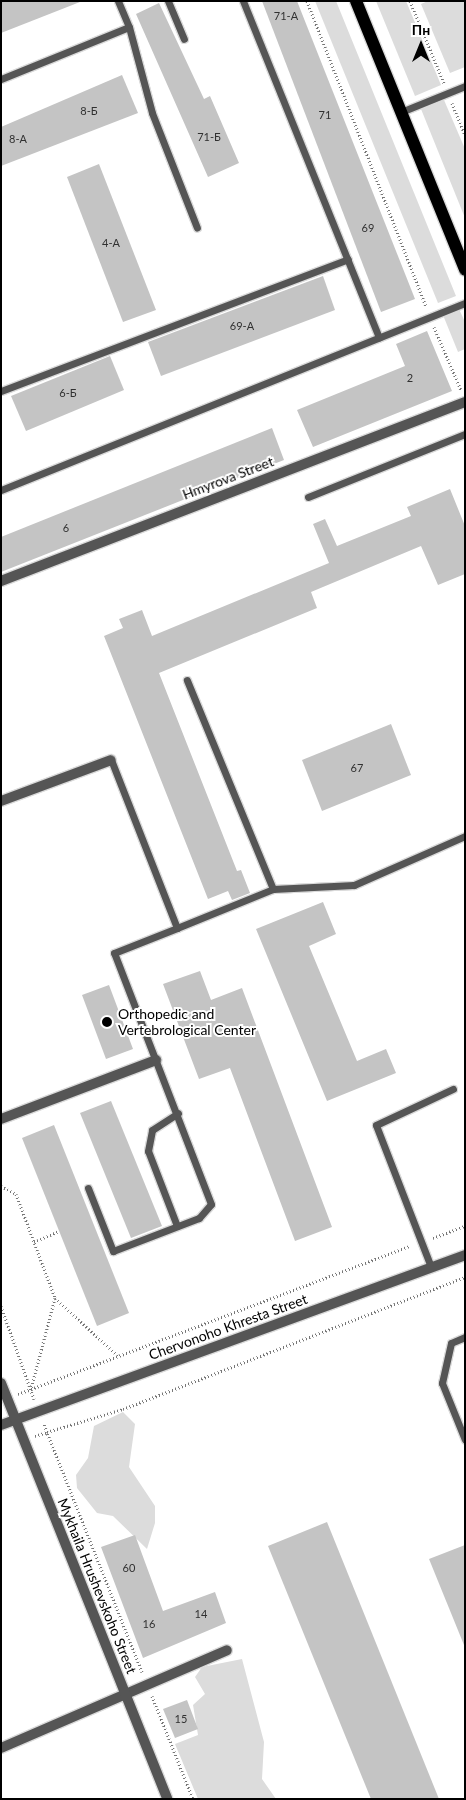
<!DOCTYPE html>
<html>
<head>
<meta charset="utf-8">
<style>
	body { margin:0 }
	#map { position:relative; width:466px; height:1800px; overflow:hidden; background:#fff; font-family:Lato,sans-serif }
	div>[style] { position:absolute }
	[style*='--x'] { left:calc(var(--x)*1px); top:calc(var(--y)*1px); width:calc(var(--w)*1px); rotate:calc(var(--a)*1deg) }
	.green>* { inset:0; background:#dcdcdc }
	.building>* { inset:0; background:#c4c4c4 }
	.path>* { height:3px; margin-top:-1.5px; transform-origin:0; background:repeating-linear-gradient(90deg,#777 0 1px,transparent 0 3.5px) }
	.roads { filter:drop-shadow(1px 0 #dbdbdb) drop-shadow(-1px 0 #dbdbdb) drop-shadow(0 1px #dbdbdb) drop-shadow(0 -1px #dbdbdb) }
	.service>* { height:7px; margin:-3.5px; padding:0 3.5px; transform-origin:3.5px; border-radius:3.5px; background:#555 }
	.pedestrian>* { height:10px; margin:-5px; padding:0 5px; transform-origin:5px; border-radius:5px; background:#555 }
	.minor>* { height:10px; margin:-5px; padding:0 5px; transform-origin:5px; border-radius:5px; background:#555 }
	.tertiary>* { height:10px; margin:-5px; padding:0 5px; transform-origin:5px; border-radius:5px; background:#555 }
	.primary>* { height:12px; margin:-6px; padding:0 6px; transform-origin:6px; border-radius:6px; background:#000 }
	.dots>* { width:14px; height:14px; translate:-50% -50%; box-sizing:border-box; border:2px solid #fff; border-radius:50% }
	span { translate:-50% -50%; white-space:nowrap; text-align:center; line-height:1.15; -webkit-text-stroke:4px #fff; paint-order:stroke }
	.number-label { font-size:11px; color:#313131 }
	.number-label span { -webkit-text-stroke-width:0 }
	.street-label { font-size:14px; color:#000 }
	.poi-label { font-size:14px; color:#000 }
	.left { translate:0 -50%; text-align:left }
	.frame { position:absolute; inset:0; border:2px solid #000; pointer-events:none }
	.north { position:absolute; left:396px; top:20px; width:50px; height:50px; -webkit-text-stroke:4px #fff; paint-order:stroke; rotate:0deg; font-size:14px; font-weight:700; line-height:20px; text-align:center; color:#000 }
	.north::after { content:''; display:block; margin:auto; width:18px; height:22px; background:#000; clip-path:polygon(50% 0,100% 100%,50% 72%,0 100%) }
</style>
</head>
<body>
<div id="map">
	<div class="green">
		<div style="clip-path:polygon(315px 1px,336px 1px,456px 296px,438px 303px)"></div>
		<div style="clip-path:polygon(376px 1px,406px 1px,441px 85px,415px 96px)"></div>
		<div style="clip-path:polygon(428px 1px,465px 1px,465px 67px,450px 73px,421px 4px)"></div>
		<div style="clip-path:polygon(444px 100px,465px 149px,465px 218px,421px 109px)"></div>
		<div style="clip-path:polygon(459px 309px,465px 322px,465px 349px,458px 352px,443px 315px)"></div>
		<div style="clip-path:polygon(123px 1412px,135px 1424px,129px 1467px,155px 1506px,155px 1523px,147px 1549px,113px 1516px,97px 1513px,77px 1488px,76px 1475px,88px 1458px,94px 1426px)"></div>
		<div style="clip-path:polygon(242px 1659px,264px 1742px,262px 1779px,276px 1799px,198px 1799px,175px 1744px,198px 1735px,193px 1705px,205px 1694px,195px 1677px,202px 1667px)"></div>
	</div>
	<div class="building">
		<div style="clip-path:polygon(1px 1px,80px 1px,80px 2px,1px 33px)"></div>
		<div style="clip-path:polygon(262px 1px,297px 1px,415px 299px,381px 312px)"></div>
		<div style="clip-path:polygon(159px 3px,204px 99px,210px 96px,239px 163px,208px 177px,136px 14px)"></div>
		<div style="clip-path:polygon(122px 75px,138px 113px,1px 166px,1px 127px)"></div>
		<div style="clip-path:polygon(99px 164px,156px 310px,123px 322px,67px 177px)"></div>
		<div style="clip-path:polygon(323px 276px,335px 310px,161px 376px,148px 342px)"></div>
		<div style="clip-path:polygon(427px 331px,452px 391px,313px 447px,297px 410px,405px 366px,396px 344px)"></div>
		<div style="clip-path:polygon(110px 356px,124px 390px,26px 431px,11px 396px)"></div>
		<div style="clip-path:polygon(272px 428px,284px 460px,1px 572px,1px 537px)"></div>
		<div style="clip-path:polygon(450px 489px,465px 526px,465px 574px,438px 585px,421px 546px,311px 592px,317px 608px,159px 673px,237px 871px,241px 870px,250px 893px,232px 900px,228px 891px,208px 899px,104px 636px,123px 628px,119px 619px,142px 610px,152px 636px,329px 563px,313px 524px,325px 519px,337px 546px,411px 516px,407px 507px)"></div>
		<div style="clip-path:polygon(391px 724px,411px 775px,322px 811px,302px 760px)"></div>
		<div style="clip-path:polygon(323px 902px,336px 934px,309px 946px,357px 1061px,386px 1049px,396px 1073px,327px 1101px,256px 929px)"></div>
		<div style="clip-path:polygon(200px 971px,211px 1000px,242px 988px,332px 1227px,295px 1241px,230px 1068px,199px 1079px,163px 984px)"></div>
		<div style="clip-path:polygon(109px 985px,133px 1049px,106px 1059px,82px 995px)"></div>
		<div style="clip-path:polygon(111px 1101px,162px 1226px,131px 1238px,80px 1113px)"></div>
		<div style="clip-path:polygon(54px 1125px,129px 1313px,97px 1326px,22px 1138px)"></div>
		<div style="clip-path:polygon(327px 1522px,439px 1799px,371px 1799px,268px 1546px)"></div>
		<div style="clip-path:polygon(135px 1535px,163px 1611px,215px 1592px,226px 1623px,143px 1658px,101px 1547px)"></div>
		<div style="clip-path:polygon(465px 1545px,465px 1645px,464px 1645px,429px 1559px)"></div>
		<div style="clip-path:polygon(187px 1700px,198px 1729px,175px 1738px,163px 1709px)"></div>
	</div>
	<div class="path">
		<div style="--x:307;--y:1;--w:328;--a:68.7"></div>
		<div style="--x:410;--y:1;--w:89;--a:67.5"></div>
		<div style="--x:452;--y:103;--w:35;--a:68"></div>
		<div style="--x:434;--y:327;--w:69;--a:66.8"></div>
		<div style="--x:1;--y:1186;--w:17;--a:28"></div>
		<div style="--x:16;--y:1194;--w:111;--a:69.4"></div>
		<div style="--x:55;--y:1298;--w:94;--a:104.8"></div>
		<div style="--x:433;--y:1238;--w:34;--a:-21"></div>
		<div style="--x:34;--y:1242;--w:27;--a:-24"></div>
		<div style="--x:55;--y:1298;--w:86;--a:42.6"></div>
		<div style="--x:1;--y:1306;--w:99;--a:70.5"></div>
		<div style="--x:18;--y:1394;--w:419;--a:-20.7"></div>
		<div style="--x:35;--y:1436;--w:13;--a:-18"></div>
		<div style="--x:47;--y:1432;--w:9;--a:-111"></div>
		<div style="--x:142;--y:1672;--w:258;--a:-111.6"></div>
		<div style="--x:47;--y:1432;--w:79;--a:-16.8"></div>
		<div style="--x:123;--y:1409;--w:367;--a:-21.1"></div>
		<div style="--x:152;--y:1696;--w:111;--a:68.3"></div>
	</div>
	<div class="roads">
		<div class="service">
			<div style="--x:168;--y:1;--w:41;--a:67.2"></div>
			<div style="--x:243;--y:1;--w:363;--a:68"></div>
			<div style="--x:129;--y:27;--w:89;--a:75"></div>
			<div style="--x:152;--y:113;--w:123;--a:68.6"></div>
			<div style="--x:1;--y:79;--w:138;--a:-22.1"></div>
			<div style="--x:129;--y:27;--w:28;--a:-113"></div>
			<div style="--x:401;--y:112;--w:69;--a:-22.1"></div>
			<div style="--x:1;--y:391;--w:371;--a:-20.8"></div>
			<div style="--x:1;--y:490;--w:500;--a:-21.95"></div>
			<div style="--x:308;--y:497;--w:169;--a:-21.9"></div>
			<div style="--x:273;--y:889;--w:81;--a:-2.8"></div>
			<div style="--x:354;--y:885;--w:121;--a:-23.8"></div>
			<div style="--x:177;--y:928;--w:104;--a:-22.1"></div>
			<div style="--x:273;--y:889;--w:226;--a:-112.4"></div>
			<div style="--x:88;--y:1188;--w:68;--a:68.4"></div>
			<div style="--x:113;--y:1251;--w:92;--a:-21"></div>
			<div style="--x:199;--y:1218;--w:18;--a:-49"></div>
			<div style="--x:211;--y:1204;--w:269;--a:-111.1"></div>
			<div style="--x:114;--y:953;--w:68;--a:-21.6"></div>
			<div style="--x:177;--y:928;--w:180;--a:-111.4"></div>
			<div style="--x:177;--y:1226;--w:80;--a:-111.1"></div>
			<div style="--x:148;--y:1151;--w:21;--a:-79"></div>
			<div style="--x:152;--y:1130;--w:31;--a:-33"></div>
			<div style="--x:431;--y:1267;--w:152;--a:-111.2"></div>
			<div style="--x:376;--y:1125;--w:85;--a:-25.1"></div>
			<div style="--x:465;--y:1337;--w:15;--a:157"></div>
			<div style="--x:451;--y:1343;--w:41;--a:102.7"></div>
			<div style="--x:442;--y:1383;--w:61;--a:68"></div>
		</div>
		<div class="pedestrian">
			<div style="--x:1;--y:581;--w:497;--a:-21.1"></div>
		</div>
		<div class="minor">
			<div style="--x:1;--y:801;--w:117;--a:-20.4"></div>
			<div style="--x:1;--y:1119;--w:166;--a:-20.8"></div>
			<div style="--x:1;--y:1425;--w:494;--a:-20.1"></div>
			<div style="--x:1;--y:1748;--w:246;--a:-23.4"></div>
		</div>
		<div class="tertiary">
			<div style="--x:1;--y:1383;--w:448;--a:68.2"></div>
		</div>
		<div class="primary">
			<div style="--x:356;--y:1;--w:290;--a:67.9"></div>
		</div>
	</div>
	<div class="dots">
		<div style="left:107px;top:1022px;background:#000"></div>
	</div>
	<div class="number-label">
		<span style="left:286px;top:16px">71-А</span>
		<span style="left:89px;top:111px">8-Б</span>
		<span style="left:325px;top:115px">71</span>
		<span style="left:209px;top:137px">71-Б</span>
		<span style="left:18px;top:139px">8-А</span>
		<span style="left:368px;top:228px">69</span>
		<span style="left:111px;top:243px">4-А</span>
		<span style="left:242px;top:326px">69-А</span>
		<span style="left:410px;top:378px">2</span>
		<span style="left:68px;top:393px">6-Б</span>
		<span style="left:66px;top:528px">6</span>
		<span style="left:357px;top:768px">67</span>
		<span style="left:129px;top:1568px">60</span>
		<span style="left:201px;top:1614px">14</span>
		<span style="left:149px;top:1624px">16</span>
		<span style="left:181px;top:1719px">15</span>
	</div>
	<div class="street-label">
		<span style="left:228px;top:478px;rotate:-21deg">Hmyrova Street</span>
		<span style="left:228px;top:1327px;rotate:-20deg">Chervonoho Khresta Street</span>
		<span style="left:97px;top:1586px;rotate:68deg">Mykhaila Hrushevskoho Street</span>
	</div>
	<div class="poi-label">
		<span class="left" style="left:118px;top:1022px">Orthopedic and<br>Vertebrological Center</span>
	</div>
	<div class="frame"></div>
	<div class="north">Пн</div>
</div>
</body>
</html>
